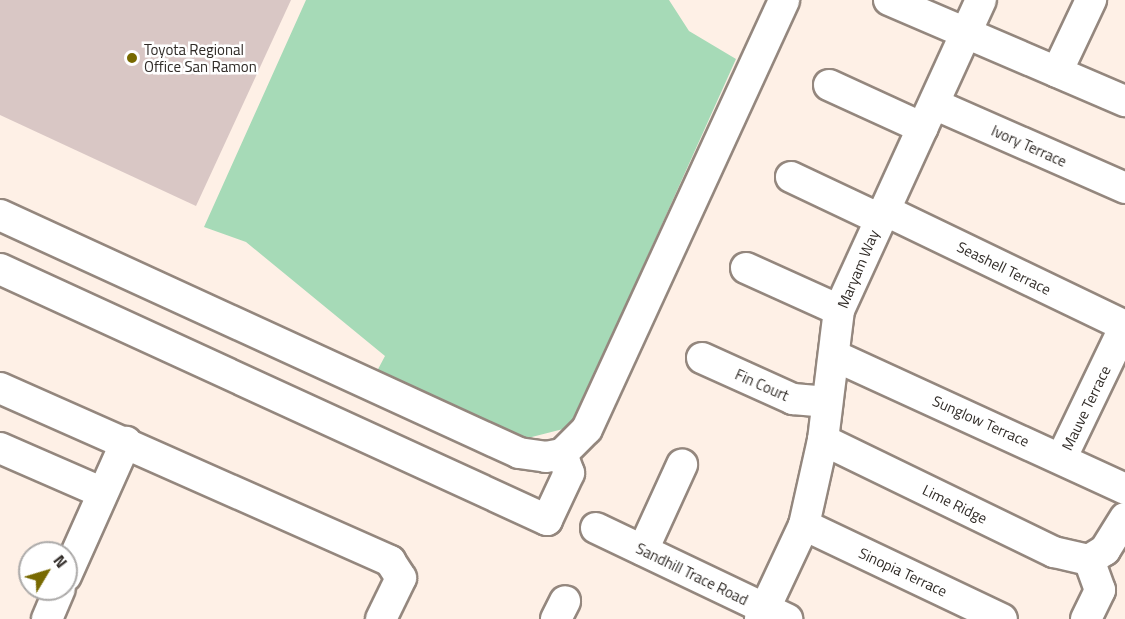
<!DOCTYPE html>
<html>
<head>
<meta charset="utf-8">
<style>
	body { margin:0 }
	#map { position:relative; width:1125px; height:619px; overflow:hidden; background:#fef0e6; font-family:"Titillium Web",sans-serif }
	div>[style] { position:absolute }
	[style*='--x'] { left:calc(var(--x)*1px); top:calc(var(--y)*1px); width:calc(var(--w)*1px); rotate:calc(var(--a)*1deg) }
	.green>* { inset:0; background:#a6dab7 }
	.building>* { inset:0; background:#d9c7c5 }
	.roads { filter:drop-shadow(2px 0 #94877e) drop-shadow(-2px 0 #94877e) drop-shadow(0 2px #94877e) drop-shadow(0 -2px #94877e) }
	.minor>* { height:30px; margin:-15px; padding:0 15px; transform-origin:15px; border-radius:15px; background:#fff }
	.dots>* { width:16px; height:16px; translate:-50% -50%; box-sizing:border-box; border:3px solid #fff; border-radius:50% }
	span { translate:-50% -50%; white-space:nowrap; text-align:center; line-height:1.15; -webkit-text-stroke:5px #fff; paint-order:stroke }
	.poi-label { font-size:15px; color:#302b27 }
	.left { translate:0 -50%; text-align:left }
	.street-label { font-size:15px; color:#302b27 }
	.north { position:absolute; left:18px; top:541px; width:60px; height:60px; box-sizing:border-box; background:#fff; border:2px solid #acaaa9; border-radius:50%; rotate:52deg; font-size:16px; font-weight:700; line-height:24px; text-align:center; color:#302b27 }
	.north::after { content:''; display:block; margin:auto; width:21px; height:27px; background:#786900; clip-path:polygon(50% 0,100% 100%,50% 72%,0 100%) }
</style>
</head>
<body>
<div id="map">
	<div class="green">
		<div style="clip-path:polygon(306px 0,669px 0,689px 31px,736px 59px,571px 427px,520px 440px,376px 373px,385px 356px,246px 242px,204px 227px)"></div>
	</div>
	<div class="building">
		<div style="clip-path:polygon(0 0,291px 0,196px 206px,0 115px)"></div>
	</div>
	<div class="roads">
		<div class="minor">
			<div style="--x:889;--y:0;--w:257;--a:23.2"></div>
			<div style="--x:1057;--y:72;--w:80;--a:-64.7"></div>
			<div style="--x:829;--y:85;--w:103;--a:24.6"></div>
			<div style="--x:934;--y:104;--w:209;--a:23.7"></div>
			<div style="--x:791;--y:177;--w:98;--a:25.3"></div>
			<div style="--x:884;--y:210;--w:267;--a:25.7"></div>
			<div style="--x:0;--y:215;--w:571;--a:24.63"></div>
			<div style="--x:519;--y:453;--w:27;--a:8"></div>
			<div style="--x:546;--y:457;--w:16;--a:-11"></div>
			<div style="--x:562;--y:454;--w:35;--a:-45"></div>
			<div style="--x:587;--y:429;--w:472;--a:-65.3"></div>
			<div style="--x:746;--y:268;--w:102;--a:24.3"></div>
			<div style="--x:0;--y:269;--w:602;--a:24.65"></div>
			<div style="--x:547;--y:520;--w:52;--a:-64.9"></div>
			<div style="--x:569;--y:473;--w:20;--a:-110"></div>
			<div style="--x:835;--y:356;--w:319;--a:24.6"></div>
			<div style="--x:702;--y:358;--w:100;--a:24.3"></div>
			<div style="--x:793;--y:399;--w:32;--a:5"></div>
			<div style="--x:0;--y:388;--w:427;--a:23.9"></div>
			<div style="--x:390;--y:561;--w:20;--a:57"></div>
			<div style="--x:401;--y:578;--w:46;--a:116"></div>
			<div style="--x:823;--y:440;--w:257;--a:25.9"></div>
			<div style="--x:1054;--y:552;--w:36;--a:13"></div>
			<div style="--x:0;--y:448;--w:112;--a:23.6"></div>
			<div style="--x:1062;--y:457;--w:145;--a:-64.3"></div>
			<div style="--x:804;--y:525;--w:219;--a:25.4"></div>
			<div style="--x:596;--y:528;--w:212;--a:25.5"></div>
			<div style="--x:643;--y:550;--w:94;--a:-65.4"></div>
			<div style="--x:1089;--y:560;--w:19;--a:-32"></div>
			<div style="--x:1105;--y:550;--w:38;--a:-58"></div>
			<div style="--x:66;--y:576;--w:147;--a:-65.9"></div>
			<div style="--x:47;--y:619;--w:33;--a:-67"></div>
			<div style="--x:556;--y:619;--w:20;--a:-63"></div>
			<div style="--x:760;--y:619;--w:104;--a:-64.9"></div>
			<div style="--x:804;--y:525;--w:87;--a:-77.4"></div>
			<div style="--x:823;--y:440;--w:131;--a:-83"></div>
			<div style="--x:839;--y:310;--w:341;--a:-65.4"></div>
			<div style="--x:1086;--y:619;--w:32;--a:-64"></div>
			<div style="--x:1100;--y:590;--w:32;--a:-110"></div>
		</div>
	</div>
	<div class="dots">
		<div style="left:132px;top:58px;background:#786900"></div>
	</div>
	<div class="poi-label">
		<span class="left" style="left:144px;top:58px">Toyota Regional<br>Office San Ramon</span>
	</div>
	<div class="street-label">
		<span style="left:1029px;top:146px;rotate:24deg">Ivory Terrace</span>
		<span style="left:1004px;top:268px;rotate:26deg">Seashell Terrace</span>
		<span style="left:858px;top:269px;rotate:-67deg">Maryam Way</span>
		<span style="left:762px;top:385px;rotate:24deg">Fin Court</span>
		<span style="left:1086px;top:408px;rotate:-64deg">Mauve Terrace</span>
		<span style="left:981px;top:421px;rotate:24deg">Sunglow Terrace</span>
		<span style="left:955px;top:504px;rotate:26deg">Lime Ridge</span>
		<span style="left:903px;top:572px;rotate:25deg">Sinopia Terrace</span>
		<span style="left:692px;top:574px;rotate:26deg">Sandhill Trace Road</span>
	</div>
	<div class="north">N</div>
</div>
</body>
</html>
